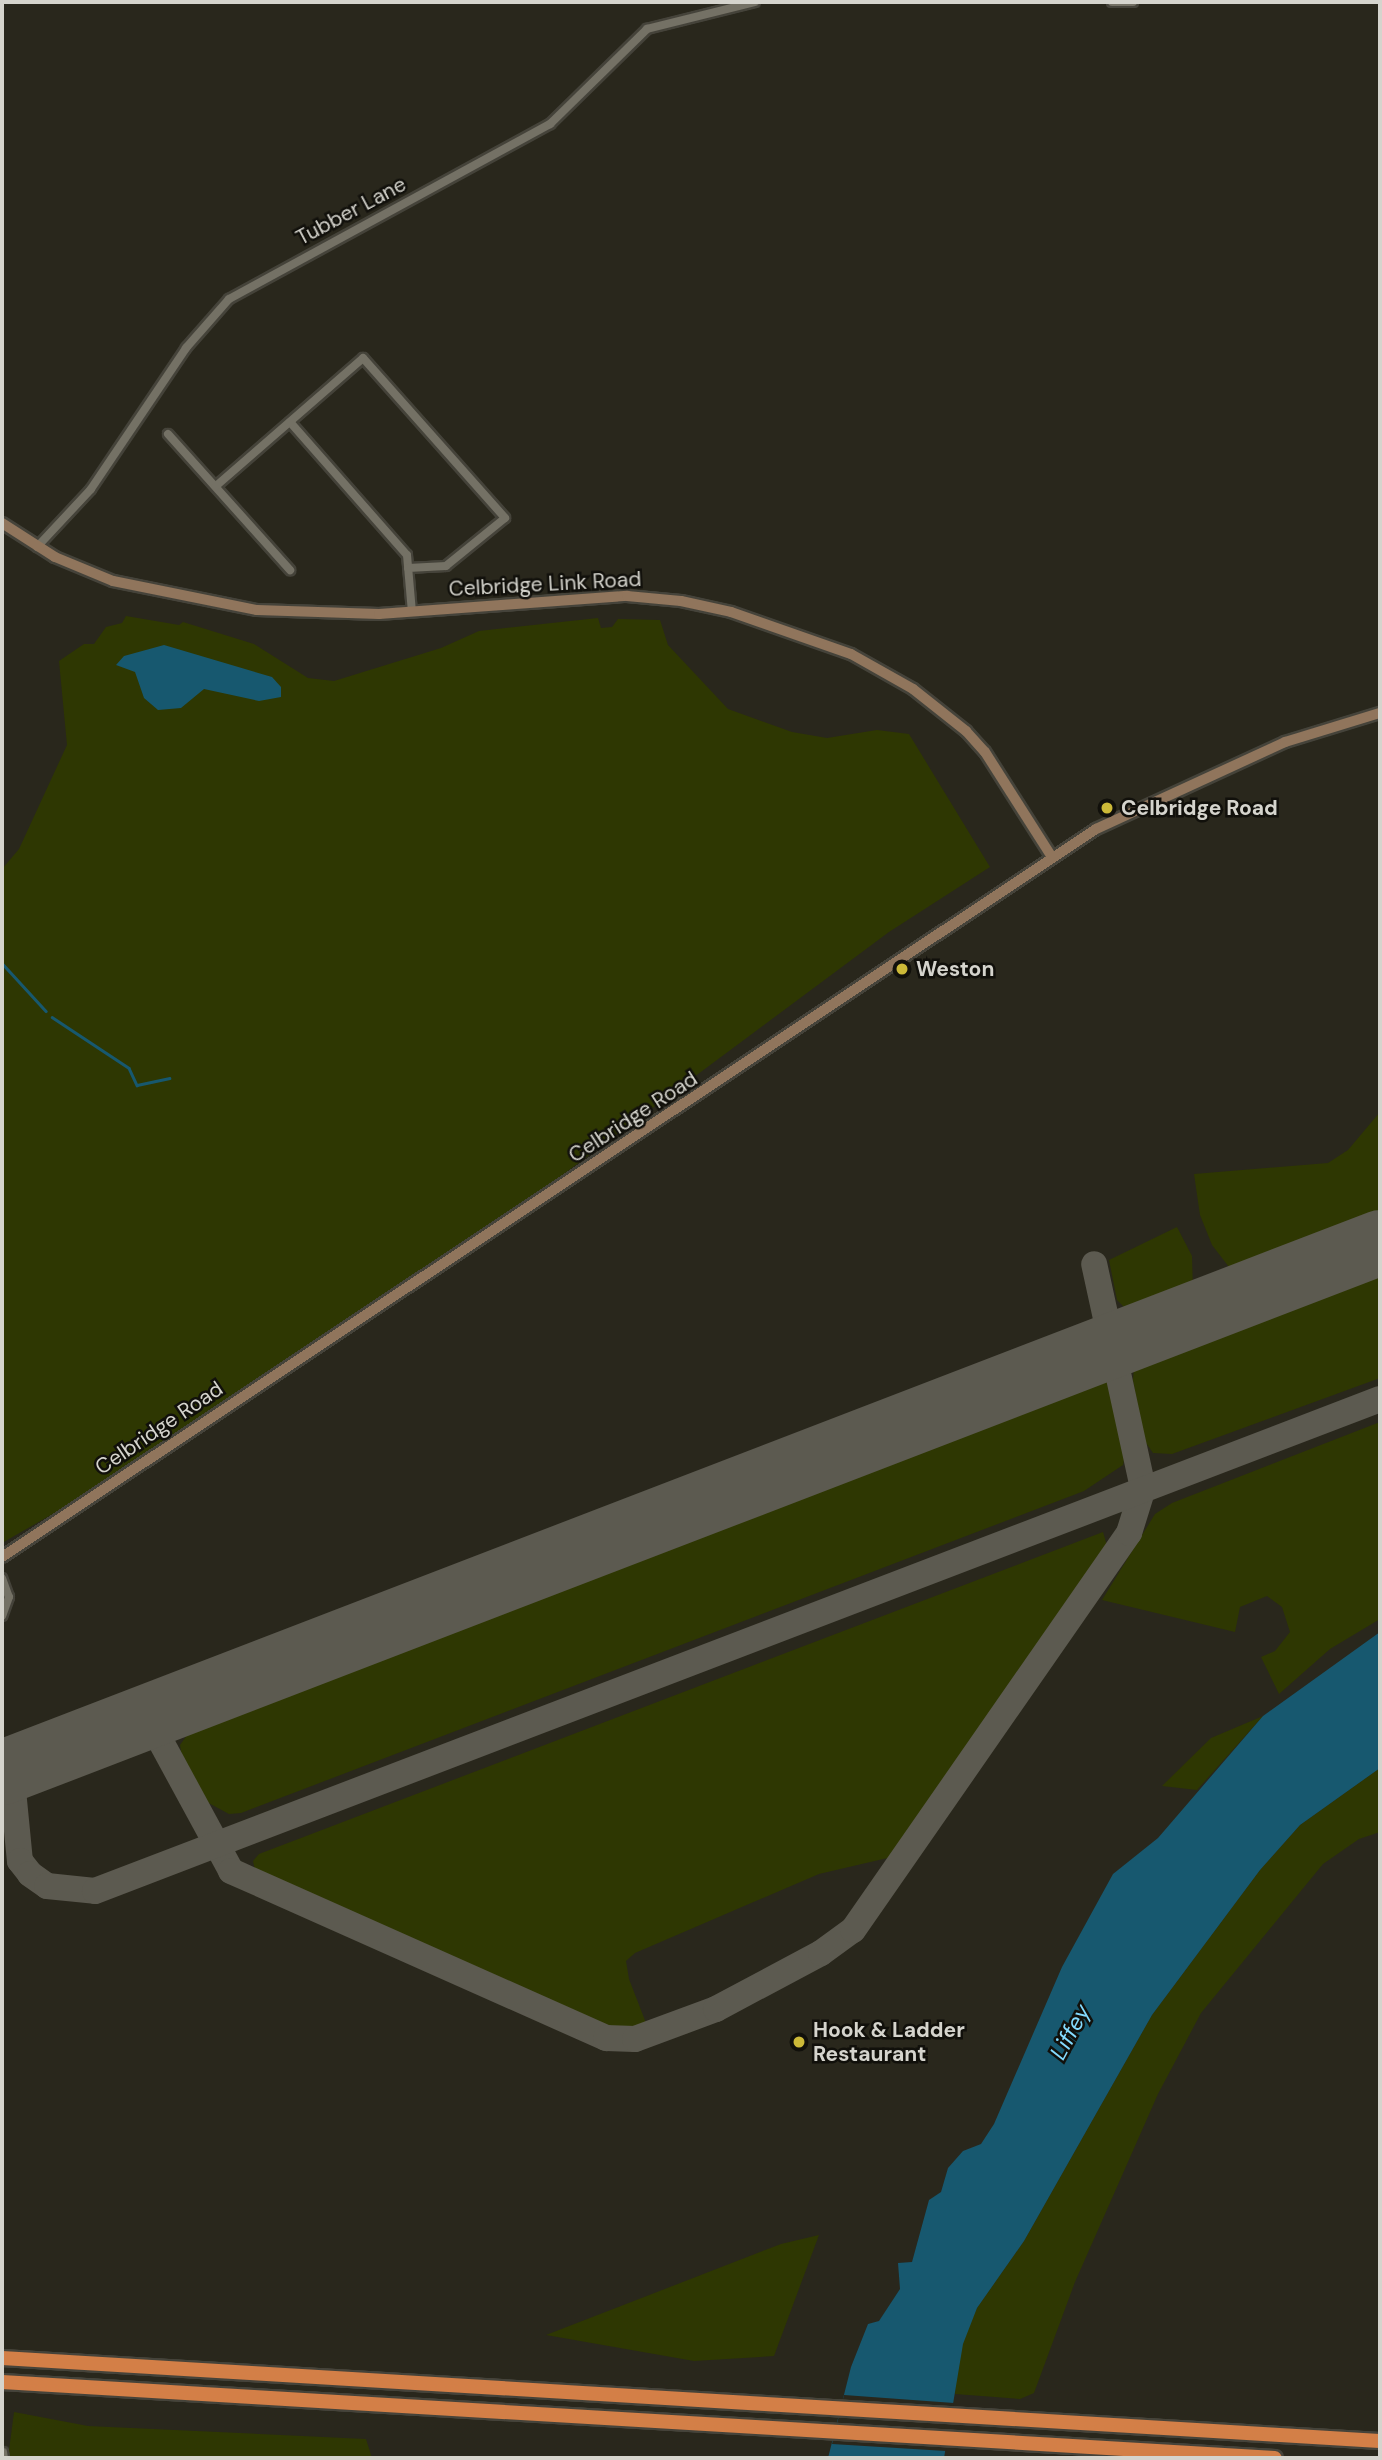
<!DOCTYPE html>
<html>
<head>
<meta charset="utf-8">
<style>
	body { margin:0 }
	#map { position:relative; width:1382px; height:2460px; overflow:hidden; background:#29271c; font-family:"DM Sans",sans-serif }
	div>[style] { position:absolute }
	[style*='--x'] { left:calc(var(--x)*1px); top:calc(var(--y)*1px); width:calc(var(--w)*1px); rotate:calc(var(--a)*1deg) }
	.green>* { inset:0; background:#2e3702 }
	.water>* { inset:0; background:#17586f }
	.pier>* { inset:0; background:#29271c }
	.stream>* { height:2.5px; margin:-1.25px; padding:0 1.25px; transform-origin:1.25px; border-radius:1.25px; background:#17586f }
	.taxiway>* { height:26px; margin:-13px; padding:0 13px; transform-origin:13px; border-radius:13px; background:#5c5a50 }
	.runway>* { height:65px; margin:-32.5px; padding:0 32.5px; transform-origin:32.5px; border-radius:32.5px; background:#5c5a50 }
	.roads { filter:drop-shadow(2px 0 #45433a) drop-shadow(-2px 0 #45433a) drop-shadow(0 2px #45433a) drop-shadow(0 -2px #45433a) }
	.street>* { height:8px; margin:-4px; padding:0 4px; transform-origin:4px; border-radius:4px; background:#747165 }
	.secondary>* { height:10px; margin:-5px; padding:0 5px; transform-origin:5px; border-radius:5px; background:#90755c }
	.highway>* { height:14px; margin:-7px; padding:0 7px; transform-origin:7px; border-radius:7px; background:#d37f47 }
	.dots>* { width:19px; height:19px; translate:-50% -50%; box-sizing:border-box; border:4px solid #11100b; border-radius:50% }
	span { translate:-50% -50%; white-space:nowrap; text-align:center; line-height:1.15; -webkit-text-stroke:5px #11100b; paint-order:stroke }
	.street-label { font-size:21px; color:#d5d4cd }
	.poi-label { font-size:21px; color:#d5d4cd; font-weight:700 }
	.left { translate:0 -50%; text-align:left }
	.water-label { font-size:23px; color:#84dbff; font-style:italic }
	.frame { position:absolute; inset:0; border:4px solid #d5d4cd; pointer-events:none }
</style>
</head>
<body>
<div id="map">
	<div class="green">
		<div style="clip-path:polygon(126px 616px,179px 625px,183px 622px,254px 644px,308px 678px,334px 681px,441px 648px,479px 631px,598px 618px,601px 628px,612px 627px,618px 619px,660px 620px,668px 645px,728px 709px,792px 732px,827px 738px,877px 730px,909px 734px,990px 867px,889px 932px,526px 1202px,320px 1338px,192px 1434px,2px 1543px,2px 869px,19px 849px,67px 745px,59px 661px,84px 644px,94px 644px,106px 627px,122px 623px)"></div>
		<div style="clip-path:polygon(1380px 1112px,1380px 1218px,1238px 1271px,1229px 1267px,1212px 1245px,1200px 1215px,1194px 1174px,1328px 1163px,1348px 1150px)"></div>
		<div style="clip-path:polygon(1177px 1227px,1192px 1256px,1193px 1292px,1138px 1312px,1126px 1309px,1117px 1300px,1109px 1260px)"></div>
		<div style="clip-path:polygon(1380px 1270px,1380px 1378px,1172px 1454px,1153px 1453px,1144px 1440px,1133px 1380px,1134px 1368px,1142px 1361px)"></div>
		<div style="clip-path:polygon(1106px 1378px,1125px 1454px,1123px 1465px,1084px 1491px,241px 1813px,229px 1814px,205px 1801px,182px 1757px,180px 1745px,195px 1724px,672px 1537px)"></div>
		<div style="clip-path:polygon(1380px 1422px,1380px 1619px,1330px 1649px,1279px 1694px,1261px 1657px,1275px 1651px,1290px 1632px,1282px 1607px,1267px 1596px,1240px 1607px,1235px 1632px,1102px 1600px,1155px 1514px,1172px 1503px)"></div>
		<div style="clip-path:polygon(1103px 1532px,1108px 1549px,896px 1856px,819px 1874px,635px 1953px,626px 1961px,629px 1979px,646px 2023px,627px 2030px,589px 2020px,255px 1870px,253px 1861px,259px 1854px)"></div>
		<div style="clip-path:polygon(1263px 1716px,1197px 1790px,1162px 1786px,1211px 1738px)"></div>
		<div style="clip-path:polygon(1380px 1768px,1380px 1832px,1359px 1839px,1323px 1864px,1201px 2013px,1158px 2094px,1075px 2282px,1034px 2393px,1020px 2399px,955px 2394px,958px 2350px,977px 2308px,1024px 2241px,1152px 2015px,1260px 1870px,1300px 1825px)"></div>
		<div style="clip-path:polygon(819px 2235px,774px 2356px,694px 2361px,546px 2335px,781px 2244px)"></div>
		<div style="clip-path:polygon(14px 2412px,88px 2426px,366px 2439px,372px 2458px,8px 2458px)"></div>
	</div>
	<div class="water">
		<div style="clip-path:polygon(164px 645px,272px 677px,281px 687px,281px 697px,259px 701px,204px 689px,181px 708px,158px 710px,144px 698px,135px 672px,116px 665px,124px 656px)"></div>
		<div style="clip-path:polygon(1380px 1632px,1380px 1768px,1300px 1825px,1260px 1870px,1152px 2015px,1024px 2241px,977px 2308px,963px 2344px,944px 2458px,828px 2458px,851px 2367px,868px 2324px,879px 2321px,900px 2289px,898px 2263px,912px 2262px,929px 2200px,941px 2192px,948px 2168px,963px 2151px,981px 2144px,994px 2124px,1062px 1967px,1113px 1874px,1158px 1838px,1263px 1716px)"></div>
	</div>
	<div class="pier">
		<div style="clip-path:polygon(844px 2395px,954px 2403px,946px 2451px,832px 2444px)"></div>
	</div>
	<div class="stream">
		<div style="--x:2;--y:963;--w:65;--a:47.5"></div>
		<div style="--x:52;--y:1017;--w:92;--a:33.5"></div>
		<div style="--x:129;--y:1068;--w:19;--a:65"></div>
		<div style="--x:137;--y:1085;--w:33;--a:-12"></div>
	</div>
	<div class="taxiway">
		<div style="--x:147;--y:1716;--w:176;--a:61.5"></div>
		<div style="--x:231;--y:1871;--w:411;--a:24"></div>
		<div style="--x:606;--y:2038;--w:29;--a:2"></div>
		<div style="--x:635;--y:2039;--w:86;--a:-20.3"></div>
		<div style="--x:716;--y:2009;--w:119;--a:-28.1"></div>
		<div style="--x:821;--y:1953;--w:39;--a:-36"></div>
		<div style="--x:853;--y:1930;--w:484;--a:-55.2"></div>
		<div style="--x:1129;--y:1533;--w:47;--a:-72.7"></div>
		<div style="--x:1143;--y:1488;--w:229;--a:-102.3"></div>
		<div style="--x:40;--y:1757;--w:17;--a:149"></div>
		<div style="--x:25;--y:1766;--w:27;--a:117"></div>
		<div style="--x:13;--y:1790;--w:71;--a:84.4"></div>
		<div style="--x:20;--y:1861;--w:16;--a:52"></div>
		<div style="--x:30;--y:1874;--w:21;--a:35"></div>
		<div style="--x:47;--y:1886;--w:48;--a:5.9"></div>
		<div style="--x:95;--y:1891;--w:1376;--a:-20.95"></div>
	</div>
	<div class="runway">
		<div style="--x:2;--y:1772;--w:1476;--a:-21.04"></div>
	</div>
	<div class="roads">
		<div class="street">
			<div style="--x:1112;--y:2;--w:21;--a:0"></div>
			<div style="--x:290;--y:422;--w:177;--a:48.7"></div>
			<div style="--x:407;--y:555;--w:57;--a:85"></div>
			<div style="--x:168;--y:434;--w:183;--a:48.1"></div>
			<div style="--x:216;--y:486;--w:195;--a:-41"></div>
			<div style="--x:363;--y:358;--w:214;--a:48.4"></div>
			<div style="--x:505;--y:518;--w:76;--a:140.9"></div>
			<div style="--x:446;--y:566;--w:38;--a:177"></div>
			<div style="--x:37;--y:547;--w:79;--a:-47"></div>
			<div style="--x:91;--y:489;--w:170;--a:-56"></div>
			<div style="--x:186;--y:348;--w:65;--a:-48.7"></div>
			<div style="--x:229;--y:299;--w:366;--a:-28.6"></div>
			<div style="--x:550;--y:124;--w:136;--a:-44.4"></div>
			<div style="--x:647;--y:29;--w:111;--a:-14"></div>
			<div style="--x:2;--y:1578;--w:20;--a:70"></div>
			<div style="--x:9;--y:1597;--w:20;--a:110"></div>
			<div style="--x:3;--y:2452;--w:6;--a:81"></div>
		</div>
		<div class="secondary">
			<div style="--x:2;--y:523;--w:63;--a:32.7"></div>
			<div style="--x:55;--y:557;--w:63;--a:22.5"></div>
			<div style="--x:113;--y:581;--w:147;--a:11.4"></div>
			<div style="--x:257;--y:610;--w:122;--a:1.9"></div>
			<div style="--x:379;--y:614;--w:249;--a:-4.2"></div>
			<div style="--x:627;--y:596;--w:54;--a:5.3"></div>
			<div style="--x:681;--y:601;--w:51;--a:12.4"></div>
			<div style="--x:731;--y:612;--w:127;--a:19.3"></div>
			<div style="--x:851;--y:654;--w:71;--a:29.4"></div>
			<div style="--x:913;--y:689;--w:68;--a:38.4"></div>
			<div style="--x:966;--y:731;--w:28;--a:48"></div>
			<div style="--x:985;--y:752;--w:125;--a:57.5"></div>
			<div style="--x:2;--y:1557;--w:1314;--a:-33.64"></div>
			<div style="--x:1096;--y:829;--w:208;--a:-24.7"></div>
			<div style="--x:1285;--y:742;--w:99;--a:-17"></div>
		</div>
		<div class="highway">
			<div style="--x:2;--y:2358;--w:1380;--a:3.45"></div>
			<div style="--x:2;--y:2382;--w:1275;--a:3.42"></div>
		</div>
	</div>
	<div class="dots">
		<div style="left:1107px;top:808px;background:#ccb938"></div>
		<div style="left:902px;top:969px;background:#ccb938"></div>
		<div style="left:799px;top:2042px;background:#ccb938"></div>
	</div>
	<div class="street-label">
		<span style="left:351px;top:211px;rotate:-28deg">Tubber Lane</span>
		<span style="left:545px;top:584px;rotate:-3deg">Celbridge Link Road</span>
		<span style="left:633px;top:1117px;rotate:-33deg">Celbridge Road</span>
		<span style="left:159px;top:1428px;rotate:-34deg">Celbridge Road</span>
	</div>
	<div class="poi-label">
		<span class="left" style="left:1121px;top:808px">Celbridge Road</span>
		<span class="left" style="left:916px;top:969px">Weston</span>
		<span class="left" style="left:813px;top:2042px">Hook &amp; Ladder<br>Restaurant</span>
	</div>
	<div class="water-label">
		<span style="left:1070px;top:2032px;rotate:-62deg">Liffey</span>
	</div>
	<div class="frame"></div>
</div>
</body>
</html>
